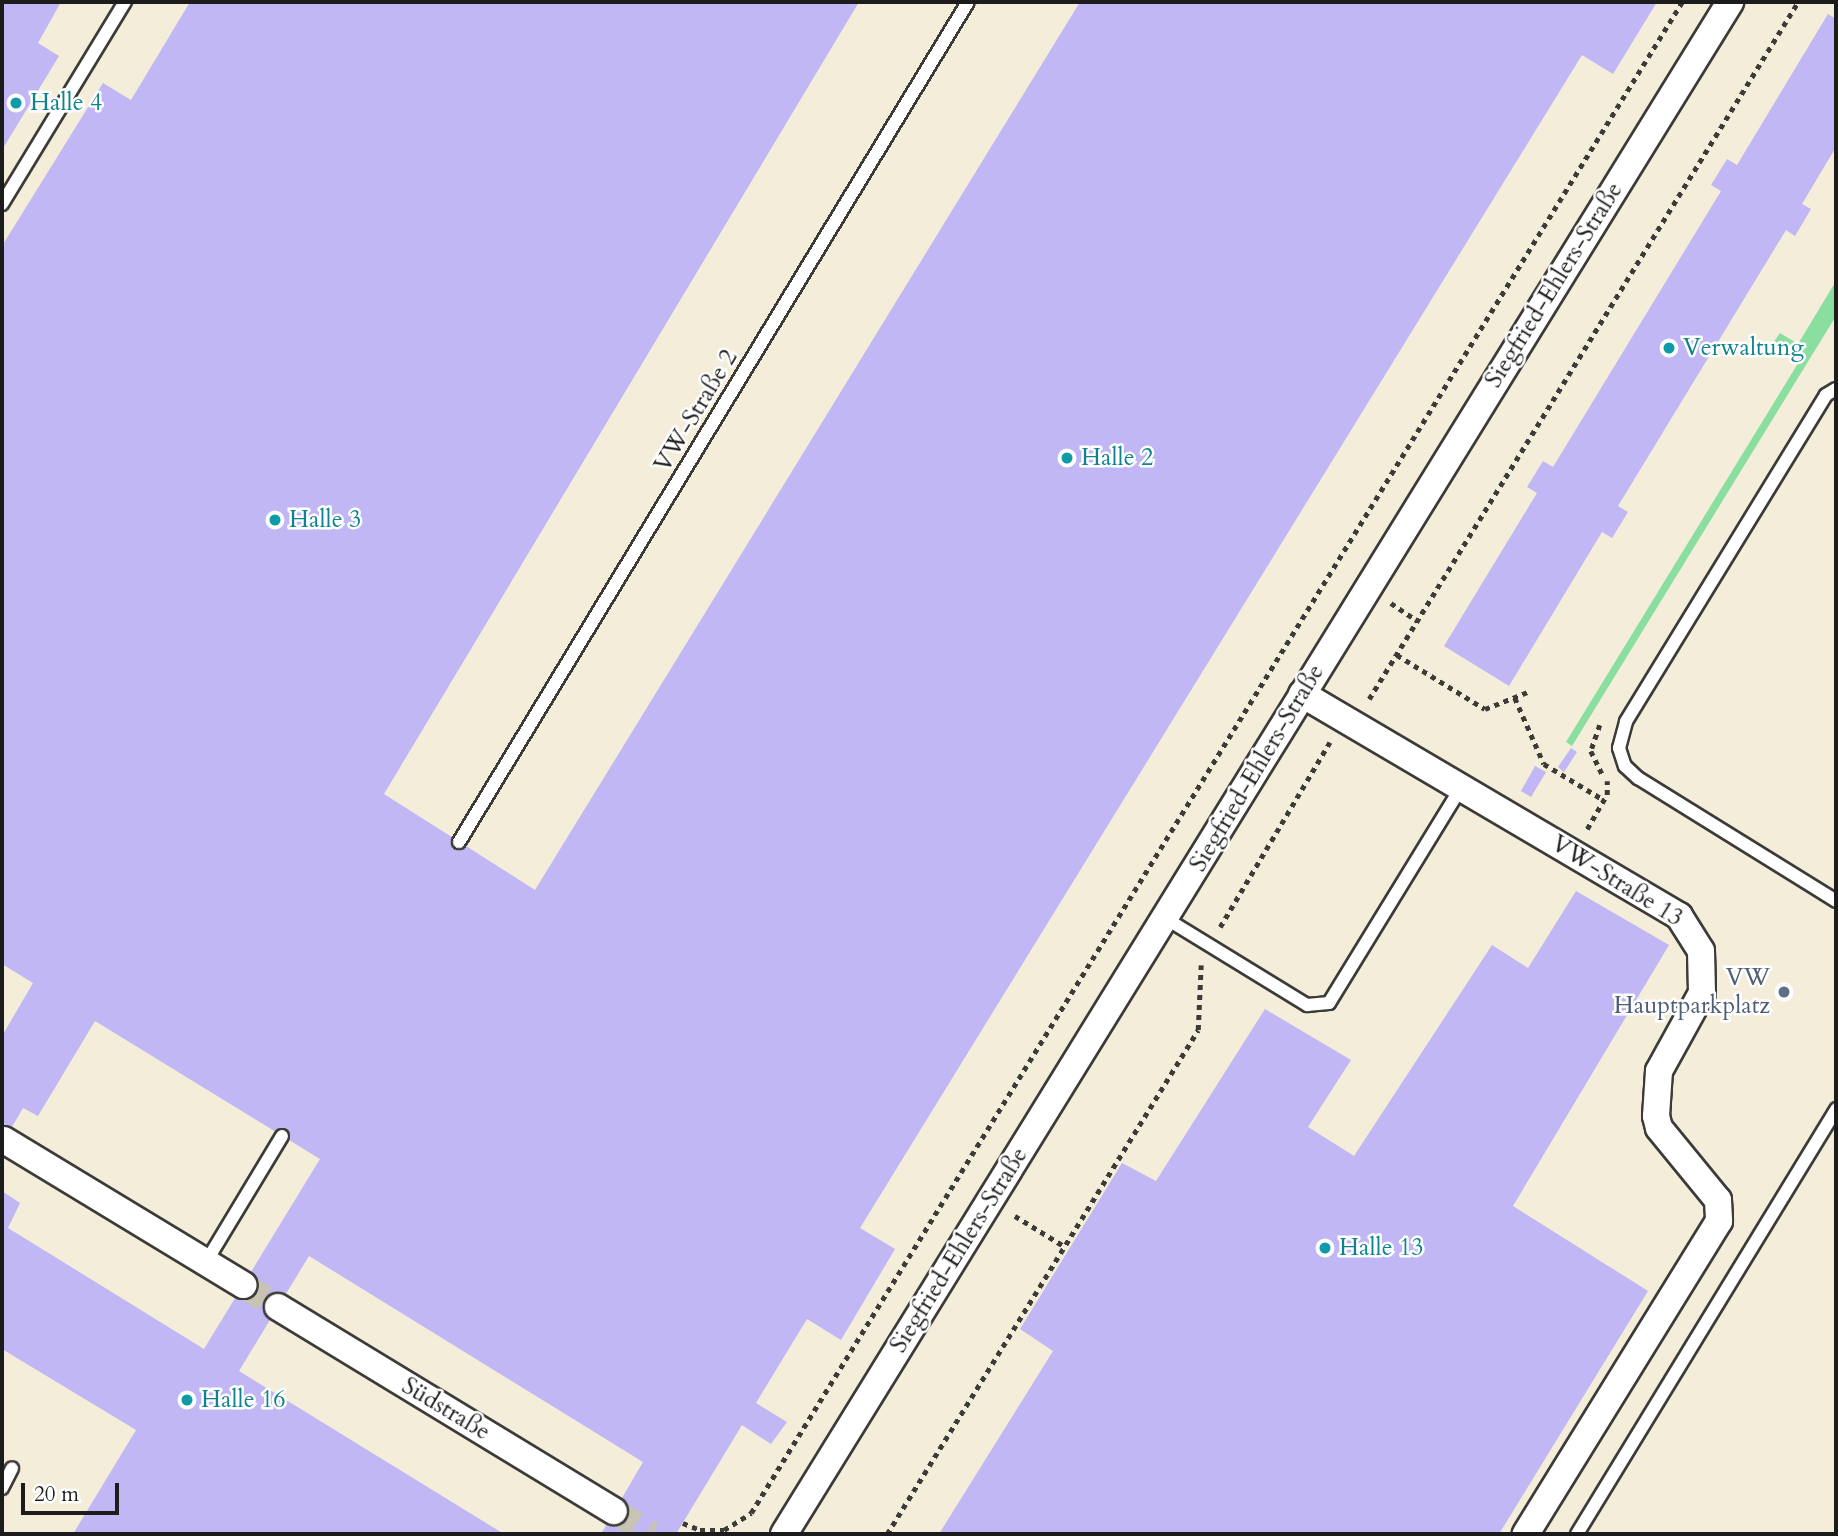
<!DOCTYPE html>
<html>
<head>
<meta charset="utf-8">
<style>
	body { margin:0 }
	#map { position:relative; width:1838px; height:1536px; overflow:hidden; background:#f3edd9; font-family:Cardo,serif }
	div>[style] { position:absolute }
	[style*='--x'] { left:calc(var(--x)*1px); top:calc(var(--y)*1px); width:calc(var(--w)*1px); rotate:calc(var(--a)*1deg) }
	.green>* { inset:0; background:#8ade9f }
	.building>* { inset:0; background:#c0b7f4 }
	.street-tunnel>* { height:26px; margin-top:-13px; transform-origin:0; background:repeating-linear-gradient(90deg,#c8c3b3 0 26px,transparent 0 39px) }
	.path>* { height:4.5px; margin-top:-2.25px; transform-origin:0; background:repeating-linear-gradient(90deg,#3c3b38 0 5px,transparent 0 10px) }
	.roads { filter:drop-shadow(2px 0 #3c3b38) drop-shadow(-2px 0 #3c3b38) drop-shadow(0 2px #3c3b38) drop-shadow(0 -2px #3c3b38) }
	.lane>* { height:12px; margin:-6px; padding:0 6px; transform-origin:6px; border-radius:6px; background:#fff }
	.street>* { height:26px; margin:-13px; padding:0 13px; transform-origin:13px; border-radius:13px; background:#fff }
	.dots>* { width:19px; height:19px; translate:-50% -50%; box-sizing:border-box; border:4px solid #fff; border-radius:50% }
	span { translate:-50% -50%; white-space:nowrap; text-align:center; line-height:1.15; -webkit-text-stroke:5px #fff; paint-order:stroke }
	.culture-label { font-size:24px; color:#0d838f }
	.left { translate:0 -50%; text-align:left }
	.street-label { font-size:24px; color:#1c1c1c }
	.service-label { font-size:24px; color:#4e5e75 }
	.right { translate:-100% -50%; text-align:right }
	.frame { position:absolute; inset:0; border:4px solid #1c1c1c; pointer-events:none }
	.scale { position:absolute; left:21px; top:1483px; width:98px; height:32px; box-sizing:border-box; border:4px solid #1c1c1c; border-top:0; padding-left:9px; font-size:21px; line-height:24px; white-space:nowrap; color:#1c1c1c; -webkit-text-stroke:5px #fff; paint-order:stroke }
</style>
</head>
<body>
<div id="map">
	<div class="green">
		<div style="clip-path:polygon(1836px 281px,1836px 316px,1572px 746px,1566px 742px,1800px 360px,1773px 343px,1780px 333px,1798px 344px)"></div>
	</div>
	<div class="building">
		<div style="clip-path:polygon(2px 2px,61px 2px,38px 43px,59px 56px,2px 150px)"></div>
		<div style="clip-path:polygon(190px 2px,859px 2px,384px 794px,535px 890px,1080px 2px,1657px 2px,1613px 74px,1582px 55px,860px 1228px,895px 1249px,841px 1340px,807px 1319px,756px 1403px,787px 1422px,771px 1444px,742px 1425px,676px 1534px,601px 1534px,643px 1462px,309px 1256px,239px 1371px,504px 1534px,73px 1534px,136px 1430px,2px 1349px,2px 1191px,20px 1203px,8px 1228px,204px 1349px,320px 1159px,95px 1021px,38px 1116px,23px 1108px,2px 1144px,2px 1036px,33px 983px,2px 964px,2px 246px,103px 83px,131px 100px)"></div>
		<div style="clip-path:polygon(1828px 14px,1836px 19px,1836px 147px,1802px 204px,1811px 209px,1795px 236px,1786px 230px,1618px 506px,1628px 512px,1612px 538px,1602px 532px,1509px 686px,1444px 646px,1537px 493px,1527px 487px,1543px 461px,1553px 467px,1721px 191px,1711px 185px,1727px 159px,1737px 165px)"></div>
		<div style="clip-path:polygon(1571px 748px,1577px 752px,1564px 772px,1558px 767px)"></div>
		<div style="clip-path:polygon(1535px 766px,1546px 772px,1531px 797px,1521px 791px)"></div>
		<div style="clip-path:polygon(1576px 891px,1669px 945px,1513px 1206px,1648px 1291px,1499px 1534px,939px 1534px,1053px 1351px,1020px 1329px,1122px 1163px,1156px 1181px,1265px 1009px,1351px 1060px,1308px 1127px,1354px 1156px,1492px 945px,1528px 968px)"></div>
	</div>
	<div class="street-tunnel">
		<div style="--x:243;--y:1285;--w:41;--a:32.2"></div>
		<div style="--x:614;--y:1511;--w:44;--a:31.2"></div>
	</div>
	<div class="path">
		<div style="--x:1391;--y:603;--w:32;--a:34"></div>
		<div style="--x:1397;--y:655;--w:103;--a:31.5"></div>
		<div style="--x:1485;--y:709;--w:48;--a:-21.8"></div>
		<div style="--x:1515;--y:698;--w:72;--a:66.3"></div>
		<div style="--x:1544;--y:764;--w:70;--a:31"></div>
		<div style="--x:1369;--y:699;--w:818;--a:-58.39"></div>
		<div style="--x:1600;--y:725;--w:28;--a:109"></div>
		<div style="--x:1591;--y:751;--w:25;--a:64"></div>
		<div style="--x:1587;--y:829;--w:39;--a:-60"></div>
		<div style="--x:1607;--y:795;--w:14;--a:-90"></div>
		<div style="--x:1220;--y:927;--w:215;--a:-59.3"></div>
		<div style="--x:1015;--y:1216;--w:57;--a:31.5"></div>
		<div style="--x:683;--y:1523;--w:18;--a:22"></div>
		<div style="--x:700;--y:1530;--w:24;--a:0"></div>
		<div style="--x:724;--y:1530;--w:32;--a:-32"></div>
		<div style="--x:751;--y:1513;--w:1775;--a:-58.36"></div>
		<div style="--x:887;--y:1534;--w:592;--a:-58.32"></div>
		<div style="--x:1198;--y:1030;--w:65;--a:-87.4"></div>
	</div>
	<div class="roads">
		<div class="lane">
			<div style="--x:2;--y:204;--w:237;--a:-58.7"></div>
			<div style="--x:1836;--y:389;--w:12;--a:149"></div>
			<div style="--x:1826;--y:395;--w:383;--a:121.5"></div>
			<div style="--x:1626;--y:722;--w:27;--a:105"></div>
			<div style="--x:1619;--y:748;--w:19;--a:72"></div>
			<div style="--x:1625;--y:766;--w:18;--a:43"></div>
			<div style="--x:1638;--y:778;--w:233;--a:31.8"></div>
			<div style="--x:459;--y:842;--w:982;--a:-58.79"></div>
			<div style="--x:1165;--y:918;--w:167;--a:31.5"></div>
			<div style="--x:1307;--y:1005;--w:22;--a:-5"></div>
			<div style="--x:1329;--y:1003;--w:255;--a:-58.5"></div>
			<div style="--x:206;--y:1262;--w:147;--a:-58.9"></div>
			<div style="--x:2;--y:1488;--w:22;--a:-63"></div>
			<div style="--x:1577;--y:1534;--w:498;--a:-58.6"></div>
		</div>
		<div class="street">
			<div style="--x:1302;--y:694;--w:438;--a:30.5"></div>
			<div style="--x:1679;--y:916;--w:41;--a:57.8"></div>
			<div style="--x:1701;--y:951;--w:42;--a:88.6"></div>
			<div style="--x:1702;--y:993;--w:89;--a:118.9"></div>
			<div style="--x:1659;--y:1071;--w:45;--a:93.8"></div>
			<div style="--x:1656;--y:1116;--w:12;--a:76"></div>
			<div style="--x:1659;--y:1128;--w:93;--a:50.7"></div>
			<div style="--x:1718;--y:1200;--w:21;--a:87"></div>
			<div style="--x:1719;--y:1221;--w:368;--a:121.7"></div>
			<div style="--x:4;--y:1140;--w:280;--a:31.2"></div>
			<div style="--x:278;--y:1307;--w:393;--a:31.3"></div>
			<div style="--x:784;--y:1534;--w:1801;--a:-58.3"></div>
		</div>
	</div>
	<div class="dots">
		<div style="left:16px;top:103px;background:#0f9aa8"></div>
		<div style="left:1669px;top:348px;background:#0f9aa8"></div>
		<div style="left:1067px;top:458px;background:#0f9aa8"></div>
		<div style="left:275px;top:520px;background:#0f9aa8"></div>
		<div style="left:1784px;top:992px;background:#5c6f8a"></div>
		<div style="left:1325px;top:1248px;background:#0f9aa8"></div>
		<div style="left:187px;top:1400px;background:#0f9aa8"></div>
	</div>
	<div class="culture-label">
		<span class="left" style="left:30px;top:103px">Halle 4</span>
		<span class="left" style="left:1683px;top:348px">Verwaltung</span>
		<span class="left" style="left:1081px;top:458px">Halle 2</span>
		<span class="left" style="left:289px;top:520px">Halle 3</span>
		<span class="left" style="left:1339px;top:1248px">Halle 13</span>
		<span class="left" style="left:201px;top:1400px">Halle 16</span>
	</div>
	<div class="street-label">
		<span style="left:1554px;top:285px;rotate:-58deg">Siegfried-Ehlers-Straße</span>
		<span style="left:696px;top:411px;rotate:-59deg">VW-Straße 2</span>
		<span style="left:1257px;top:768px;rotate:-59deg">Siegfried-Ehlers-Straße</span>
		<span style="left:1617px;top:881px;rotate:32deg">VW-Straße 13</span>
		<span style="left:959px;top:1250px;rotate:-58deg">Siegfried-Ehlers-Straße</span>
		<span style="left:446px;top:1409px;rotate:31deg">Südstraße</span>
	</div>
	<div class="service-label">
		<span class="right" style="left:1770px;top:992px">VW<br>Hauptparkplatz</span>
	</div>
	<div class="frame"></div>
	<div class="scale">20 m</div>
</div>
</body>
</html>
